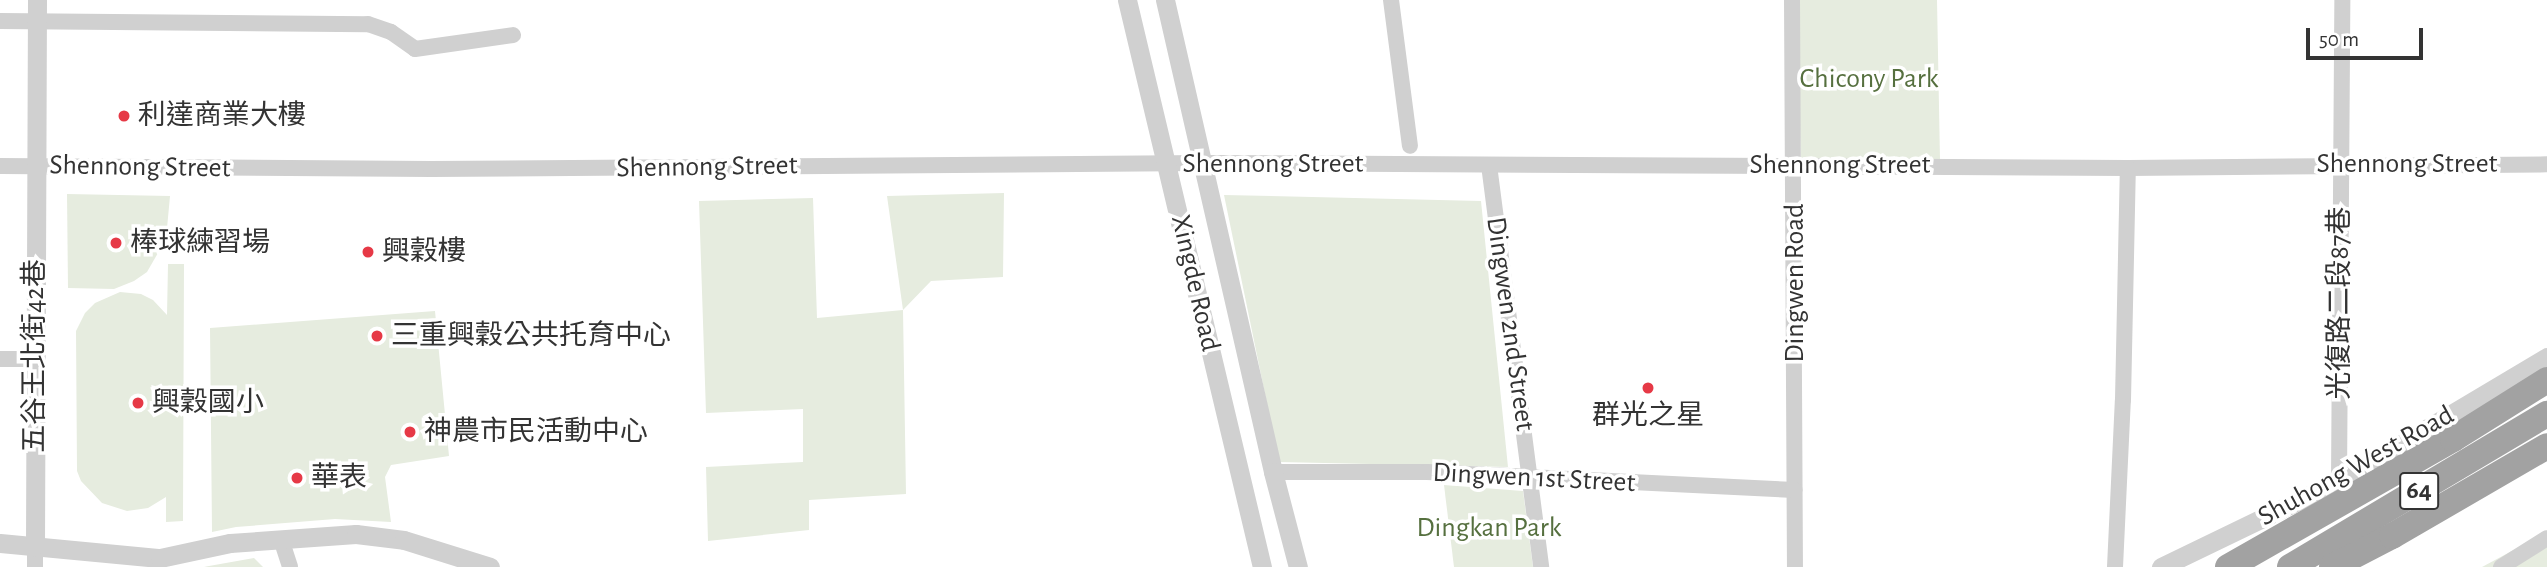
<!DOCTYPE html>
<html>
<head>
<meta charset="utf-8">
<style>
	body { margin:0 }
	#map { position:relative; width:2547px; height:567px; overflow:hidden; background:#fff; font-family:"Alegreya Sans","Noto Sans TC",sans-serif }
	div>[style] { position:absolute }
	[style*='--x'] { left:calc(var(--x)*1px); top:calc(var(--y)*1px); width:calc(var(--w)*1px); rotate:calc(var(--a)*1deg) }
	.green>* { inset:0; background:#e6ecdf }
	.minor>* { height:16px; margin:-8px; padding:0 8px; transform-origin:8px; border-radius:8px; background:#d0d0d0 }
	.tertiary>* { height:19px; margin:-9.5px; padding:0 9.5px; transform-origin:9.5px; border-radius:9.5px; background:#d0d0d0 }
	.trunk>* { height:26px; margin:-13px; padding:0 13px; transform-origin:13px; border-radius:13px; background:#a2a2a2 }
	.dots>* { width:19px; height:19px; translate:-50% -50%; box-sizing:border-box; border:4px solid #fff; border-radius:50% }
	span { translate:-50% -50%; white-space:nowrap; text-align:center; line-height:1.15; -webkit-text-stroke:7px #fff; paint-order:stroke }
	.shield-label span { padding:2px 5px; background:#fff; border:2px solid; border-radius:5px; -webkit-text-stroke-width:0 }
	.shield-label { font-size:26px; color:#333; font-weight:700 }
	.park-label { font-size:28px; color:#56703f }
	.poi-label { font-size:28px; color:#333 }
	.left { translate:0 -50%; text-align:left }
	.street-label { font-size:28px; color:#333 }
	.scale { position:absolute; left:2306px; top:28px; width:117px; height:32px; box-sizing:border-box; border:4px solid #333; border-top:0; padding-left:9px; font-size:21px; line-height:24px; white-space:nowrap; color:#333; -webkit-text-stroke:5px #fff; paint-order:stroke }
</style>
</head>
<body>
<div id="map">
	<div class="green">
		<div style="clip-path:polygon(1796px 0,1937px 0,1940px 160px,1801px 158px)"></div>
		<div style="clip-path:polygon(1004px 193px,1003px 277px,931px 281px,903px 310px,906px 494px,809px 500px,809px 530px,708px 541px,706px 467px,803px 462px,803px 409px,706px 413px,699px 201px,813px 198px,817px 318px,903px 310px,887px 196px)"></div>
		<div style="clip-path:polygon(67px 194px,170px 196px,166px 239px,147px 272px,134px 281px,114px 289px,68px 288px)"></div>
		<div style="clip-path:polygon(1224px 195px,1481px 201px,1508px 467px,1279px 462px)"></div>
		<div style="clip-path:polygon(168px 264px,184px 264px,183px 521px,166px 522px,166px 497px,148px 508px,127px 511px,102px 503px,81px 481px,77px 471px,76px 331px,85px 313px,95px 303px,120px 292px,141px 294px,153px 300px,167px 315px)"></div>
		<div style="clip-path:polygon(435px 311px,449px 456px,391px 465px,385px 477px,391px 522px,335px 519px,236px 527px,212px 532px,210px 328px)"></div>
		<div style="clip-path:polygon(1444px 485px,1523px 491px,1533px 567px,1454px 567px)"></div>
		<div style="clip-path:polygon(2547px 532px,2547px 567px,2482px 567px)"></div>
		<div style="clip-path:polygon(254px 558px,263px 567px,204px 567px,209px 566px)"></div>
	</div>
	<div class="minor">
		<div style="--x:1391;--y:0;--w:147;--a:82.6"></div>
		<div style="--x:1792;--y:0;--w:567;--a:89.7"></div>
		<div style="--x:0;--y:21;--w:368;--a:0.5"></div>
		<div style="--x:368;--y:24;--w:24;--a:19"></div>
		<div style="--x:391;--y:32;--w:29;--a:35"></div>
		<div style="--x:415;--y:49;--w:99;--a:-8.1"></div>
		<div style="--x:1489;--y:165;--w:405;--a:82.6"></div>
		<div style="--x:0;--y:166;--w:431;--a:0.4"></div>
		<div style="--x:431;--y:169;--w:773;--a:-0.44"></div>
		<div style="--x:1204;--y:163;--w:924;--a:0.31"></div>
		<div style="--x:2128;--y:168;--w:419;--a:-0.5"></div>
		<div style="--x:0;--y:359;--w:34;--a:0"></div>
		<div style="--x:1273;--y:472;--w:154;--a:0"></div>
		<div style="--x:1427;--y:472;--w:368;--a:2.8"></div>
		<div style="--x:2339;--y:481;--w:481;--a:-89.6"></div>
		<div style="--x:281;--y:539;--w:29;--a:72"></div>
		<div style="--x:35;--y:545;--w:22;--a:90"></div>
		<div style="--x:2115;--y:567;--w:167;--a:-87.3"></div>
		<div style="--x:2123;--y:400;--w:232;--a:-88.8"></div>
		<div style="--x:2501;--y:567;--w:54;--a:-32.2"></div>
	</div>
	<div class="tertiary">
		<div style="--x:1127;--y:0;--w:583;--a:76.61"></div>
		<div style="--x:1165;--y:0;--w:484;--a:77.1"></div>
		<div style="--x:1273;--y:472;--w:98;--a:75.3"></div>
		<div style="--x:0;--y:543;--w:161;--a:5.4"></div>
		<div style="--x:160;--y:558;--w:72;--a:-12.1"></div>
		<div style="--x:230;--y:543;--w:126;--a:-4.1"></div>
		<div style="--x:356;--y:534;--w:48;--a:7.1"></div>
		<div style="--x:404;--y:540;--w:90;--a:17.4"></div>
		<div style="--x:35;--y:545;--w:545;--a:-89.79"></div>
		<div style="--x:2161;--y:567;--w:198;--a:-25.8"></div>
		<div style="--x:2339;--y:481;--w:242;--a:-30.8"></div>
	</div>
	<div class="trunk">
		<div style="--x:2228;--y:567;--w:259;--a:-29.6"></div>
		<div style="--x:2453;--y:439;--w:111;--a:-32.1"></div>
		<div style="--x:2290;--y:567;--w:299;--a:-30.8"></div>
		<div style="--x:2332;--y:567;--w:68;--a:-27.3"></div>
		<div style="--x:2392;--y:536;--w:179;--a:-30.1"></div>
	</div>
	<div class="dots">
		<div style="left:124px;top:116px;background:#e63946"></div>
		<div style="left:116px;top:243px;background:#e63946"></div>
		<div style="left:368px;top:252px;background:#e63946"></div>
		<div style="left:377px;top:336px;background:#e63946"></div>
		<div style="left:1648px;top:388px;background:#e63946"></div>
		<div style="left:138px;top:403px;background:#e63946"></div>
		<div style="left:410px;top:432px;background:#e63946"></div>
		<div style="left:297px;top:478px;background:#e63946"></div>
	</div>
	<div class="shield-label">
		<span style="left:2419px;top:491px">64</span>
	</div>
	<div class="park-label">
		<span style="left:1869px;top:79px">Chicony Park</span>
		<span style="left:1489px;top:528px">Dingkan Park</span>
	</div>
	<div class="poi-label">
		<span class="left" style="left:138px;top:116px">利達商業大樓</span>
		<span class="left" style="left:130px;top:243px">棒球練習場</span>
		<span class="left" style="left:382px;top:252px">興穀樓</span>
		<span class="left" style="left:391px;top:336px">三重興穀公共托育中心</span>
		<span class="left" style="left:152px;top:403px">興穀國小</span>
		<span style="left:1648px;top:416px">群光之星</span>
		<span class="left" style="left:424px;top:432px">神農市民活動中心</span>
		<span class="left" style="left:311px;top:478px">華表</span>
	</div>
	<div class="street-label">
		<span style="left:1273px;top:164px">Shennong Street</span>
		<span style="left:2407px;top:164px">Shennong Street</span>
		<span style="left:1840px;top:165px">Shennong Street</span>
		<span style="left:140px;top:167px;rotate:1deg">Shennong Street</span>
		<span style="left:707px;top:167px;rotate:-1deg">Shennong Street</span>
		<span style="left:1195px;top:283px;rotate:77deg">Xingde Road</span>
		<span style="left:1795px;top:283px;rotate:-90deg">Dingwen Road</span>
		<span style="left:2340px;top:303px;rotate:-90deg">光復路二段87巷</span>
		<span style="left:1510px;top:324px;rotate:82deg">Dingwen 2nd Street</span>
		<span style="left:35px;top:356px;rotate:-90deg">五谷王北街42巷</span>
		<span style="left:2356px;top:466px;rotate:-29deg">Shuhong West Road</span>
		<span style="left:1534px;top:478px;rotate:3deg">Dingwen 1st Street</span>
	</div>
	<div class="scale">50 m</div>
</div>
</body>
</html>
